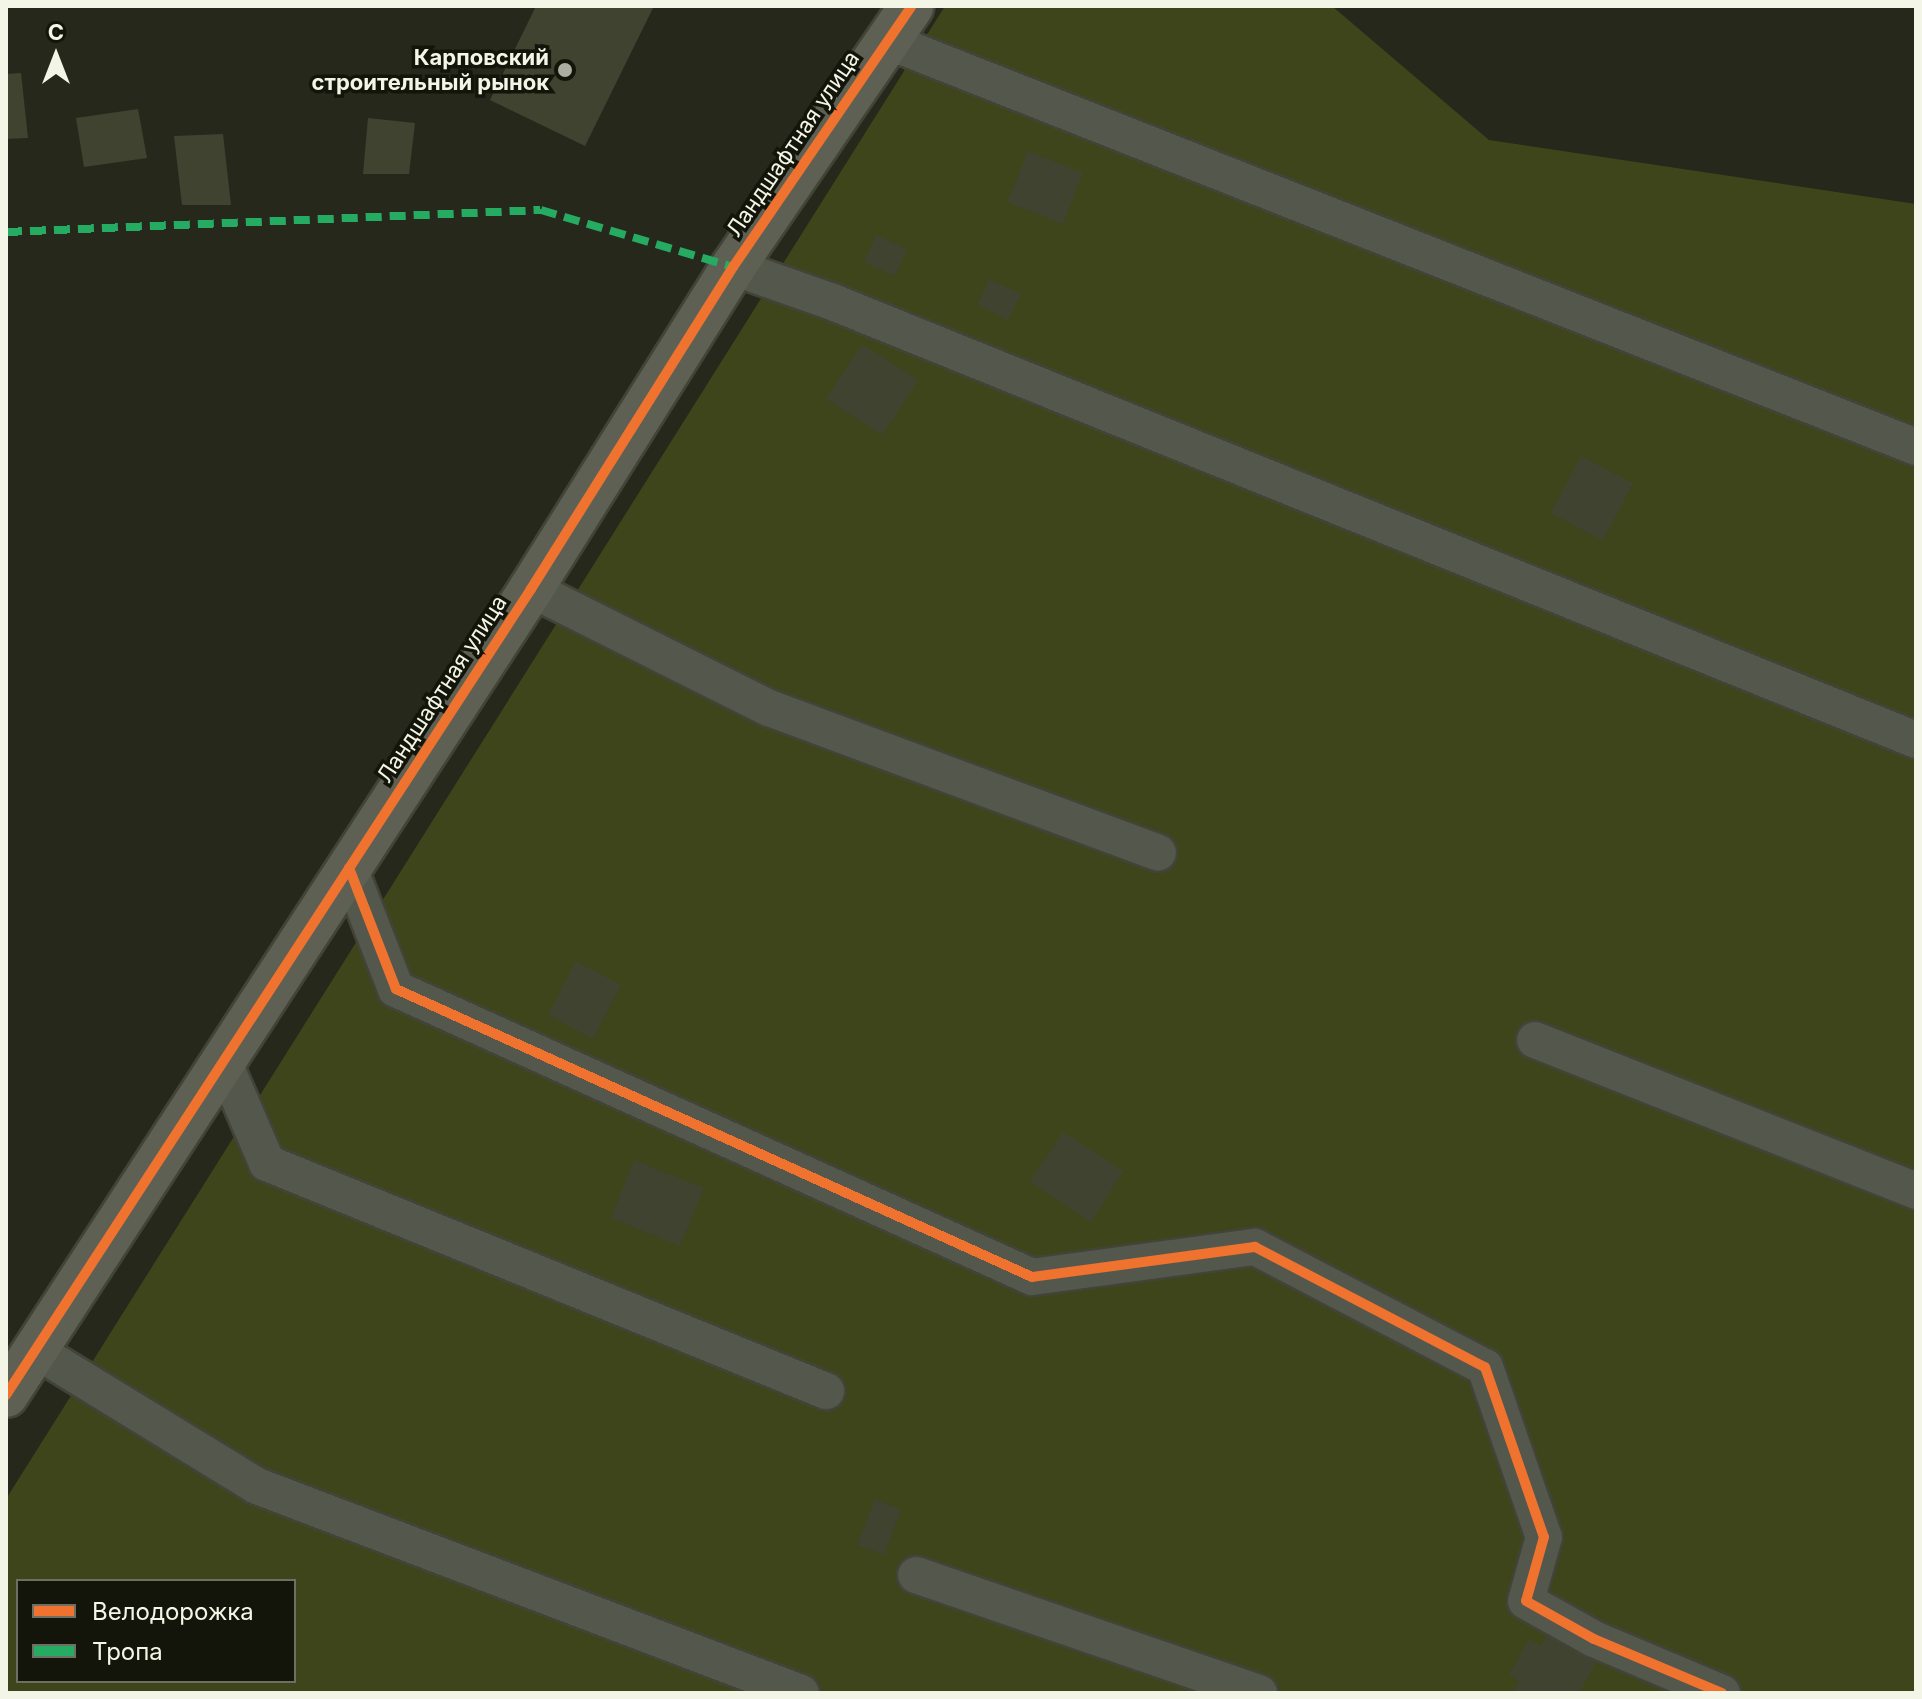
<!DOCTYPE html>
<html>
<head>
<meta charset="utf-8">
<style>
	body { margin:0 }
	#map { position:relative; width:1922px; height:1699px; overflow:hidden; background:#26281b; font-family:Inter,sans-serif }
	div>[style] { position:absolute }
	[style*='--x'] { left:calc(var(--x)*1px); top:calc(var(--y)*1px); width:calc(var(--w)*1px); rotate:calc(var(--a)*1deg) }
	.green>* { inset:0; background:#3e451b }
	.building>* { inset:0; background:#40432f }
	.roads { filter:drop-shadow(2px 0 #424438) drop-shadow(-2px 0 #424438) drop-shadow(0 2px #424438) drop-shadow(0 -2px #424438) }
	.street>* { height:36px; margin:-18px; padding:0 18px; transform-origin:18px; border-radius:18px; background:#54574b }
	.secondary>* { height:44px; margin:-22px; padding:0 22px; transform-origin:22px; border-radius:22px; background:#5d6053 }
	.quiet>* { height:8px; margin-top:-4px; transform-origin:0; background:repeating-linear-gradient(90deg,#26ab63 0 16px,transparent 0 24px) }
	.cycleway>* { height:10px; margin:-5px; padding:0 5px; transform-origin:5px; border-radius:5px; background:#ef722f }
	.dots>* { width:22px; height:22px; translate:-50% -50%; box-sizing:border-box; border:4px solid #13150a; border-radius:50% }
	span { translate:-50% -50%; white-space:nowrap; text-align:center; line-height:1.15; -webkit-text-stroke:7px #13150a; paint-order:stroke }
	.poi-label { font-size:22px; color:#f3f6e7; font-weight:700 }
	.right { translate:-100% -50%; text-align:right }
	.street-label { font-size:22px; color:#f3f6e7 }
	.frame { position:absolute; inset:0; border:8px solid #f3f6e7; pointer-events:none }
	.legend { position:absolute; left:16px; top:1579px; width:280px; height:104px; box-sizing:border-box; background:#13150a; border:2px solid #6d6f62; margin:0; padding:10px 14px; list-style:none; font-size:24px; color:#f3f6e7 }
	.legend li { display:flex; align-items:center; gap:16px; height:40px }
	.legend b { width:40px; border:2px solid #6d6f62 }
	.north { position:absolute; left:16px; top:16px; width:80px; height:80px; -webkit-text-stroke:6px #13150a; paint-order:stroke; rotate:0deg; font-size:22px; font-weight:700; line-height:32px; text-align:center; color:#f3f6e7 }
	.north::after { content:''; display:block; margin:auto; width:28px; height:36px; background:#f3f6e7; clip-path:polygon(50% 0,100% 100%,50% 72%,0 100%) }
</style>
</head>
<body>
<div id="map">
	<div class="green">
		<div style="clip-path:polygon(evenodd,945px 6px,1332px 6px,1489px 140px,1916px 204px,1916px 1693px,6px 1693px,6px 1499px,945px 6px,18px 1581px,294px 1581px,294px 1681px,18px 1681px,18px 1581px)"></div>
	</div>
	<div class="building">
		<div style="clip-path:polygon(536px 6px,654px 6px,585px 146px,490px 100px)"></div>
		<div style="clip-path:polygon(21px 73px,28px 138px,6px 139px,6px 74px)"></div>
		<div style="clip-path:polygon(138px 109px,147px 158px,84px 167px,76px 118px)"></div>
		<div style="clip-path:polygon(368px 118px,415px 123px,409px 174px,363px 174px)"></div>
		<div style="clip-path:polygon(223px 134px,231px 205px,182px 205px,174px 136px)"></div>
		<div style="clip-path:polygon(1028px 151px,1083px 173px,1063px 224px,1007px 202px)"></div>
		<div style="clip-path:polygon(876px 235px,907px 249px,895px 276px,864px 262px)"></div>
		<div style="clip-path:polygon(989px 279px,1021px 294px,1008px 320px,977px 305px)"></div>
		<div style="clip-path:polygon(862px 344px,918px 380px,882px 435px,826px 399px)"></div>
		<div style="clip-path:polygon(1581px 456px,1633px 483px,1603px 541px,1551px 513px)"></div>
		<div style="clip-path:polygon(576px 961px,621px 985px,593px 1039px,548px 1015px)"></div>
		<div style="clip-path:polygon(1063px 1132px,1123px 1171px,1091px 1222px,1030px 1182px)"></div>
		<div style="clip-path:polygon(634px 1160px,704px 1188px,680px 1246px,611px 1218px)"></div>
		<div style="clip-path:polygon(875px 1499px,901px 1510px,884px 1555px,857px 1545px)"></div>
		<div style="clip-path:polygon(1547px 1635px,1596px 1663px,1579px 1693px,1512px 1693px,1519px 1681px,1509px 1675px,1529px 1639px,1541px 1646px)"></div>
	</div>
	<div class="roads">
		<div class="street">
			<div style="--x:888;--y:41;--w:1105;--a:21.55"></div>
			<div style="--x:733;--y:267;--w:108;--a:19.4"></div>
			<div style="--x:835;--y:303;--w:1166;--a:22.01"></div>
			<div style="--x:531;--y:589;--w:266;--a:26.6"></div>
			<div style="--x:769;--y:708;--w:415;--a:20.4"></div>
			<div style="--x:349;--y:868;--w:130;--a:68.8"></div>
			<div style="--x:396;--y:989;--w:698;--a:24.36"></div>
			<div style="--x:1032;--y:1277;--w:225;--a:-7.7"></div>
			<div style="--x:1255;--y:1247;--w:259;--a:27.6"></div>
			<div style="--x:1485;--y:1367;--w:180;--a:70.9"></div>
			<div style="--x:1544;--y:1537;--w:66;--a:105.7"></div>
			<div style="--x:1526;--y:1601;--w:78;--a:29.2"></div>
			<div style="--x:1594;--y:1639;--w:139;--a:22.9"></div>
			<div style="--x:1535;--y:1040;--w:410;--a:21.6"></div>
			<div style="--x:223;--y:1061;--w:111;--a:66.7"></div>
			<div style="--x:267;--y:1163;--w:604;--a:22.19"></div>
			<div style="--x:35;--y:1350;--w:260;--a:31.5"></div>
			<div style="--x:257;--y:1486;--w:582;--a:20.83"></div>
			<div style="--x:916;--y:1575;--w:363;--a:19"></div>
		</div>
		<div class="secondary">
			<div style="--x:6;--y:1395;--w:962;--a:-56.92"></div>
			<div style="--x:531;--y:589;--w:380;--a:-57.9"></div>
			<div style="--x:733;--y:267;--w:316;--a:-55.6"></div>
		</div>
	</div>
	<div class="quiet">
		<div style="--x:6;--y:232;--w:535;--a:-2.35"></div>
		<div style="--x:541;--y:210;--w:200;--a:16.5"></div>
	</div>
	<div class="cycleway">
		<div style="--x:349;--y:868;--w:130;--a:68.8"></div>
		<div style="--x:396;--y:989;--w:698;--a:24.36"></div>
		<div style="--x:1032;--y:1277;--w:225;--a:-7.7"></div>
		<div style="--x:1255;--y:1247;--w:259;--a:27.6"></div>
		<div style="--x:1485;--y:1367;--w:180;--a:70.9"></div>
		<div style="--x:1544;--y:1537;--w:66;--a:105.7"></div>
		<div style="--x:1526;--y:1601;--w:78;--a:29.2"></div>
		<div style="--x:1594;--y:1639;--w:139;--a:22.9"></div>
		<div style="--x:6;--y:1395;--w:962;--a:-56.92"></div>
		<div style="--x:531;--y:589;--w:380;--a:-57.9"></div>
		<div style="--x:733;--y:267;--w:316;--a:-55.6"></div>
	</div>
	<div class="dots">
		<div style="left:565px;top:70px;background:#abaea0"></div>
	</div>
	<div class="poi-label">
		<span class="right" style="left:549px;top:70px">Карповский<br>строительный рынок</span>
	</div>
	<div class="street-label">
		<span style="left:793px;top:144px;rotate:-56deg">Ландшафтная улица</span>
		<span style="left:442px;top:689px;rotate:-57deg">Ландшафтная улица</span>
	</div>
	<div class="frame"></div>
	<ul class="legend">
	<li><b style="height:10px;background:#ef722f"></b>Велодорожка</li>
	<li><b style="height:10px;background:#26ab63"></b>Тропа</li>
	</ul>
	<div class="north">С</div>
</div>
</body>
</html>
